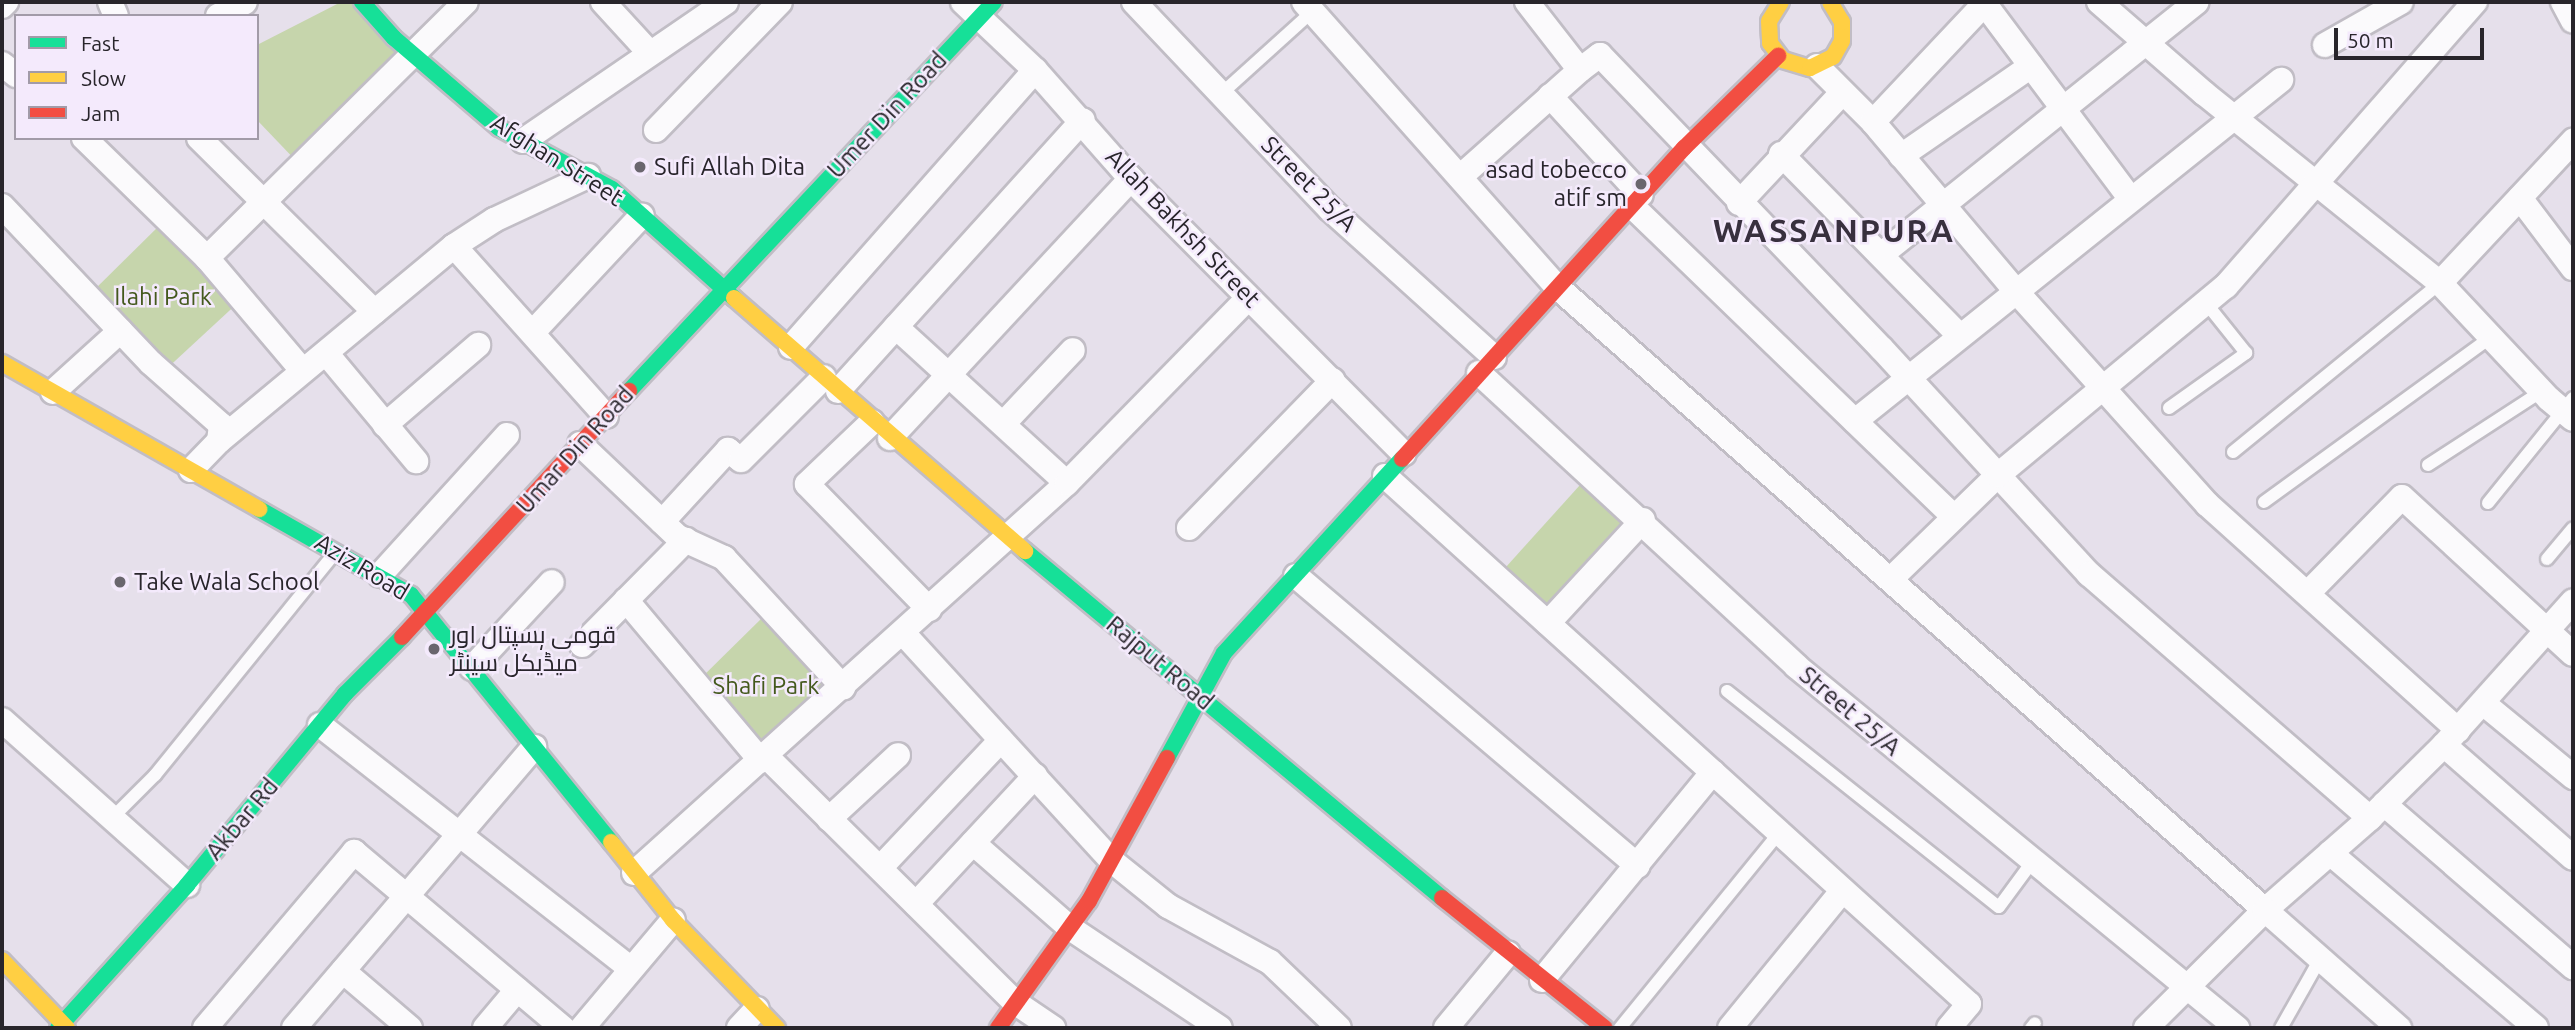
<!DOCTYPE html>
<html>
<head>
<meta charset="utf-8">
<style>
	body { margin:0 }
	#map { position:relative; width:2575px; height:1030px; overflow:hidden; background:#e6e0eb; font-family:Ubuntu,Cairo,sans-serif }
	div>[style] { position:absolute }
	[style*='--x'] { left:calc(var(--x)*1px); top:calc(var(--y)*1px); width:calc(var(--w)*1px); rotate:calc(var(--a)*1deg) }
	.green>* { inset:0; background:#c6d5ac }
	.roads { filter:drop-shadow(2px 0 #c1bdc5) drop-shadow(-2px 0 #c1bdc5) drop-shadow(0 2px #c1bdc5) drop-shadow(0 -2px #c1bdc5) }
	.lane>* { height:12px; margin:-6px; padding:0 6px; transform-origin:6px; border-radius:6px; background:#fbfafc }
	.street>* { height:24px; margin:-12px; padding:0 12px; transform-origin:12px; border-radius:12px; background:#fbfafc }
	.fast>* { height:16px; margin:-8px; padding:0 8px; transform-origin:8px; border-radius:8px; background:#16e098 }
	.slow>* { height:16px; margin:-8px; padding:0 8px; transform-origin:8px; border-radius:8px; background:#ffcf43 }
	.jam>* { height:16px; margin:-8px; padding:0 8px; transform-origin:8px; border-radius:8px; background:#f24e42 }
	.dots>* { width:19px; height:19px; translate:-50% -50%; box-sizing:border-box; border:4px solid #f4eafc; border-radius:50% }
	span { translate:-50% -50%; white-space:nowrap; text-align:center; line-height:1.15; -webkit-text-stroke:5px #f4eafc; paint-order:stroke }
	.street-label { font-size:24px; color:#28252b }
	.poi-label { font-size:24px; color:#28252b }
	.left { translate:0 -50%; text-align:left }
	.right { translate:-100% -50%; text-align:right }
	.park-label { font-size:24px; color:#44591d }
	.district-label { font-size:32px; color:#38303e; font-weight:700; letter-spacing:2px }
	.frame { position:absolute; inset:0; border:4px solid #28252b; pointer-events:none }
	.legend { position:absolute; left:14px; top:14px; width:245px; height:126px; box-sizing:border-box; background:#f4eafc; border:2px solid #a29ba8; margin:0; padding:9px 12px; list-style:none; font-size:21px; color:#28252b }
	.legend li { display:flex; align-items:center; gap:14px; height:35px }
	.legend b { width:35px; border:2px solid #a29ba8 }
	.scale { position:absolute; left:2334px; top:28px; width:150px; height:32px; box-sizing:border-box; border:4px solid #28252b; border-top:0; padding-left:9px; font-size:21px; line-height:24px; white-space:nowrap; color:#28252b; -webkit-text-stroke:5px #f4eafc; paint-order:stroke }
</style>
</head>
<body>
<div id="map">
	<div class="green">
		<div style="clip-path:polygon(341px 2px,362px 2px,415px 55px,301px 166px,257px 120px,257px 45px)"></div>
		<div style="clip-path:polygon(166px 219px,242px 299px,162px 373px,88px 296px)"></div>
		<div style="clip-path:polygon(1580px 485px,1625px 526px,1551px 608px,1506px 567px)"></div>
		<div style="clip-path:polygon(771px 609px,843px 687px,761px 761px,696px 683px)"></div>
	</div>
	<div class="roads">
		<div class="lane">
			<div style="--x:1221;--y:94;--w:124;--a:-42.1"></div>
			<div style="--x:2169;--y:408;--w:95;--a:-35.5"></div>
			<div style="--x:2246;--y:353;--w:64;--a:-128.7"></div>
			<div style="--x:2233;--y:452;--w:267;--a:-39.2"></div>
			<div style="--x:2428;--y:465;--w:136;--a:-33"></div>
			<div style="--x:2264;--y:502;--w:281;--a:-36"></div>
			<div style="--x:2488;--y:503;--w:135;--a:-51"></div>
			<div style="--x:2547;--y:559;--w:40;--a:-50"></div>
			<div style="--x:1727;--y:691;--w:347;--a:38.5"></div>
			<div style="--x:1999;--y:907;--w:56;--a:-53.7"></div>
			<div style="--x:112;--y:818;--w:61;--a:-45"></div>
			<div style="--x:155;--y:775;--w:284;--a:-51"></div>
			<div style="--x:1620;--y:1028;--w:253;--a:-50.8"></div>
			<div style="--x:2031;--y:1028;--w:6;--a:-51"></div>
			<div style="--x:2281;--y:1028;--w:79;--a:-60.5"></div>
		</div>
		<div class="street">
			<div style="--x:110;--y:2;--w:15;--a:67"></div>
			<div style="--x:603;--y:2;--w:68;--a:47.4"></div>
			<div style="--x:963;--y:2;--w:99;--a:43.4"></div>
			<div style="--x:1035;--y:70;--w:145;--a:48.6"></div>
			<div style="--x:1131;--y:179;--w:387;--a:45.2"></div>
			<div style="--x:1134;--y:2;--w:285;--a:46.6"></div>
			<div style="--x:1330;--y:209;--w:221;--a:42.1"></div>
			<div style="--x:1304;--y:2;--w:380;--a:48.4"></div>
			<div style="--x:1556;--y:286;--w:944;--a:41.35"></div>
			<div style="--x:2265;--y:910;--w:140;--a:-41.2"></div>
			<div style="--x:2370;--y:818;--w:104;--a:-44.6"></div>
			<div style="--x:2444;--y:745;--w:193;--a:-48.1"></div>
			<div style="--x:1527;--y:2;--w:86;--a:52.1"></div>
			<div style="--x:1580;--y:70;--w:25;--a:-37"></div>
			<div style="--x:1600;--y:55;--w:407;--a:46.2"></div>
			<div style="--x:1882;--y:349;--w:306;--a:47.4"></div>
			<div style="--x:2089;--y:574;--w:372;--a:41"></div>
			<div style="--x:2099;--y:2;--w:140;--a:41"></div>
			<div style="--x:2205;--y:94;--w:302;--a:38.8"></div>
			<div style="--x:2440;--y:283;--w:159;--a:46.8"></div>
			<div style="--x:2549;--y:399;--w:31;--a:40"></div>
			<div style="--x:2563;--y:2;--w:21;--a:62"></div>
			<div style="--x:1984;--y:3;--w:244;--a:53.2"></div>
			<div style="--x:2;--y:6;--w:6;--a:-45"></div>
			<div style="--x:218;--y:16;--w:30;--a:-27"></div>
			<div style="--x:2325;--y:45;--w:87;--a:-29.5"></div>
			<div style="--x:2;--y:64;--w:18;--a:38"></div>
			<div style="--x:1817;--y:66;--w:79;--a:45"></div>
			<div style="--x:1873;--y:122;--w:220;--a:49.8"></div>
			<div style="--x:2015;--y:290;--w:288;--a:48.1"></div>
			<div style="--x:2207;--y:504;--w:338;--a:42"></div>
			<div style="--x:1550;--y:96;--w:134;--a:47.4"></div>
			<div style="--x:1873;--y:122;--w:165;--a:-46.7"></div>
			<div style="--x:656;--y:130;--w:178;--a:-45.9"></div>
			<div style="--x:84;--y:138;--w:172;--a:44.3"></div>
			<div style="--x:207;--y:258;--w:148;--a:49.7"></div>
			<div style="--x:199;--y:138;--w:247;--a:44.7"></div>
			<div style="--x:523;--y:141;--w:246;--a:-34.4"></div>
			<div style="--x:1781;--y:154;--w:255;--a:45.5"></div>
			<div style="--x:1901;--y:156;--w:158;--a:-34.7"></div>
			<div style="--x:1460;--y:177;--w:161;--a:-41.7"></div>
			<div style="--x:2520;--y:198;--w:88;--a:52.9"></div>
			<div style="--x:1739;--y:203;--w:149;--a:-46.9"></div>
			<div style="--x:1631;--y:205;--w:448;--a:44"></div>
			<div style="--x:2;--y:206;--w:216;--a:46.5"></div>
			<div style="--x:151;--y:363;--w:94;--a:41.5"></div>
			<div style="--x:221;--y:425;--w:16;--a:97"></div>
			<div style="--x:454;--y:246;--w:228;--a:48.2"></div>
			<div style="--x:1882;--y:254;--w:403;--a:-38.7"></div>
			<div style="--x:207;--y:258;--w:364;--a:-44.7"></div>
			<div style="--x:2440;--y:283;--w:195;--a:-46.9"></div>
			<div style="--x:896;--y:327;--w:231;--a:42.4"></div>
			<div style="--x:534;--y:331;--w:158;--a:-47"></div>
			<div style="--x:791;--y:347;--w:369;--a:-48.6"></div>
			<div style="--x:326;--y:353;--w:141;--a:50.2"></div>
			<div style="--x:1479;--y:373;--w:432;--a:42.7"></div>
			<div style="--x:1796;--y:666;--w:571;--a:39.38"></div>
			<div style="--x:838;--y:391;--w:365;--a:-47.9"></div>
			<div style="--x:53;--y:392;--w:91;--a:-42.3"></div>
			<div style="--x:1855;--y:421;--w:546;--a:-38.68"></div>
			<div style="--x:872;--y:422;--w:90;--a:136.4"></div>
			<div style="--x:807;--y:484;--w:175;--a:45.7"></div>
			<div style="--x:1004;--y:423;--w:100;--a:-46.6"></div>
			<div style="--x:385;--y:425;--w:123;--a:-40.7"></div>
			<div style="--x:890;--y:438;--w:354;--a:-47.1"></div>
			<div style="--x:580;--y:444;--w:135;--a:43.5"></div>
			<div style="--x:678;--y:537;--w:51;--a:24.5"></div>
			<div style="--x:724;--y:558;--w:176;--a:47.3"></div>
			<div style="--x:191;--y:470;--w:40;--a:-46"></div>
			<div style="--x:219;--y:441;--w:305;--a:-39.7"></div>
			<div style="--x:454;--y:246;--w:48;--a:-33"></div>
			<div style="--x:494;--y:220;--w:104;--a:-25.1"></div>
			<div style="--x:1385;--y:476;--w:787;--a:42.12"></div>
			<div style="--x:1969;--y:1004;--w:31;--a:130"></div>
			<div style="--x:662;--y:522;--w:98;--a:-47.5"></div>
			<div style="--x:728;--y:450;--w:16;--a:38"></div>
			<div style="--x:741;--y:460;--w:117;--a:-45"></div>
			<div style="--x:1189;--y:528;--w:206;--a:-45.8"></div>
			<div style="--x:380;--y:575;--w:189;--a:-47.8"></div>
			<div style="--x:1296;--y:576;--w:448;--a:40.3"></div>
			<div style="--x:1892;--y:578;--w:148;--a:-44.2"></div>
			<div style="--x:1998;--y:475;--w:296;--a:-39.7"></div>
			<div style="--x:2226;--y:286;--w:378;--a:-48.8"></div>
			<div style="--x:2308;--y:593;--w:134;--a:-45.6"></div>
			<div style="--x:2402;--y:497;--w:232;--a:42.6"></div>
			<div style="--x:626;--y:600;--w:210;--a:50"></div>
			<div style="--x:1548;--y:623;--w:140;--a:-47.3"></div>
			<div style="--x:903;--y:633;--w:309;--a:47.5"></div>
			<div style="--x:1112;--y:861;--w:72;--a:38.8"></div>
			<div style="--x:1168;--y:906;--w:116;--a:28.8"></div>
			<div style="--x:1270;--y:962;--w:95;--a:43.7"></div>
			<div style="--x:582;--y:645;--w:148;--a:-45.3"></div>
			<div style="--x:472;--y:668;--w:117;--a:-47.1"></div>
			<div style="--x:2483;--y:703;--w:117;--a:39.4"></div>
			<div style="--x:2;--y:720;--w:248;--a:41.7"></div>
			<div style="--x:320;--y:725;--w:395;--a:38.1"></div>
			<div style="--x:2444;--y:745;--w:171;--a:41.2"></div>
			<div style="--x:766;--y:756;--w:351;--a:44.7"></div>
			<div style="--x:1016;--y:1003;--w:45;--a:34"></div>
			<div style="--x:2384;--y:804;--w:250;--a:40.8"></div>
			<div style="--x:829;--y:819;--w:94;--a:-42.8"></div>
			<div style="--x:973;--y:843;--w:129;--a:41.2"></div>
			<div style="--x:1070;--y:928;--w:180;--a:33.7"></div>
			<div style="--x:2330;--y:853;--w:270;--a:40.3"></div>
			<div style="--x:880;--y:868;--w:176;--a:-46.6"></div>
			<div style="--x:634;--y:873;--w:583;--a:-42.01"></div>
			<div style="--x:1067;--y:483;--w:259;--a:-45.6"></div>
			<div style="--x:916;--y:904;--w:175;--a:-47.1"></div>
			<div style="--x:343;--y:971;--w:88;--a:40.4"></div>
			<div style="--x:1542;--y:980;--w:269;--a:-50.6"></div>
			<div style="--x:205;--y:1028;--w:231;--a:-49.7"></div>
			<div style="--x:354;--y:852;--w:273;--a:40.1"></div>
			<div style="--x:294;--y:1028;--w:370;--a:-49.5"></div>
			<div style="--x:485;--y:1028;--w:50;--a:-49.9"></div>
			<div style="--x:582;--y:1028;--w:141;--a:-49.9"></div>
			<div style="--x:739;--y:1028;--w:26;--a:-47"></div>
			<div style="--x:1446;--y:1028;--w:97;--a:-50.4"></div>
			<div style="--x:1730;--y:1028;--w:178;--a:-50.7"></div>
			<div style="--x:2146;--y:1028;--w:168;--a:-44.8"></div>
			<div style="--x:2265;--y:910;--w:179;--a:41.4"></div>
		</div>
		<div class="fast">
			<div style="--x:362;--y:2;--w:48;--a:48.4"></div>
			<div style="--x:394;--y:38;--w:138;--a:40.6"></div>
			<div style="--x:499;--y:128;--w:128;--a:28.4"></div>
			<div style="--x:612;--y:189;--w:164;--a:41.8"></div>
			<div style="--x:629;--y:391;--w:533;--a:-46.82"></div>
			<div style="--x:259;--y:509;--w:175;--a:29.5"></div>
			<div style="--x:411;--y:595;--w:318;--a:51"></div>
			<div style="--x:1025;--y:551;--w:542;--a:39.77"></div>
			<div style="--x:1167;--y:758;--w:119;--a:-61.5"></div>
			<div style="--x:1224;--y:653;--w:263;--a:-47.5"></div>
			<div style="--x:58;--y:1028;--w:193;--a:-47.9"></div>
			<div style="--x:187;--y:885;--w:248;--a:-50.4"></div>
			<div style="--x:345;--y:694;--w:81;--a:-45"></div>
		</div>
		<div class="slow">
			<div style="--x:1781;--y:2;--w:22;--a:122"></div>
			<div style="--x:1769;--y:21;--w:22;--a:87"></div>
			<div style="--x:1770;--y:43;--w:21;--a:53"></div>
			<div style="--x:1783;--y:60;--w:28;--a:17"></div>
			<div style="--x:1810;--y:68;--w:25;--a:-26"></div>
			<div style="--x:1833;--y:57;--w:18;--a:-61"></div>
			<div style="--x:1842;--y:41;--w:19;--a:-90"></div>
			<div style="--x:1842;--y:22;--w:23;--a:-121"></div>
			<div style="--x:734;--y:298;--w:386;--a:41"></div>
			<div style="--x:2;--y:363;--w:296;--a:29.6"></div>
			<div style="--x:611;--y:842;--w:100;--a:51.5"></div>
			<div style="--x:673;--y:920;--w:150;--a:46.1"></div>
			<div style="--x:2;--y:960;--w:94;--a:46.3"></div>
		</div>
		<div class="jam">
			<div style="--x:1402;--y:459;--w:420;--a:-47.8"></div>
			<div style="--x:1684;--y:148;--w:132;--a:-44.4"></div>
			<div style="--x:402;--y:637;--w:335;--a:-47.3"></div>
			<div style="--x:1442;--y:898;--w:208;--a:38.6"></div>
			<div style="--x:998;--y:1028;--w:156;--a:-54.4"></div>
			<div style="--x:1089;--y:901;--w:163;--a:-61.4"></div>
		</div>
	</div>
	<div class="dots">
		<div style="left:640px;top:167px;background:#6a666e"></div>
		<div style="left:1641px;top:184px;background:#6a666e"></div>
		<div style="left:120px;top:582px;background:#6a666e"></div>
		<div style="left:434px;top:649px;background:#6a666e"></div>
	</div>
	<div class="street-label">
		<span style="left:887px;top:115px;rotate:-47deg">Umer Din Road</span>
		<span style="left:557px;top:160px;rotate:32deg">Afghan Street</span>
		<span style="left:1309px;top:184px;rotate:45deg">Street 25/A</span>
		<span style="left:1183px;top:228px;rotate:46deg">Allah Bakhsh Street</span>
		<span style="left:575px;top:450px;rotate:-48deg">Umar Din Road</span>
		<span style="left:362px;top:567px;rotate:31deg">Aziz Road</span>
		<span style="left:1160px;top:663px;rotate:40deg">Rajput Road</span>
		<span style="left:1850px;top:711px;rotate:40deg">Street 25/A</span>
		<span style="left:242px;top:819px;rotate:-50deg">Akbar Rd</span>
	</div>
	<div class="poi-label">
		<span class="left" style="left:654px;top:167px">Sufi Allah Dita</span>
		<span class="right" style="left:1627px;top:184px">asad tobecco<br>atif sm</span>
		<span class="left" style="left:134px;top:582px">Take Wala School</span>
		<span class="left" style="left:450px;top:649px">قومی ہسپتال اور<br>میڈیکل سینٹر</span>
	</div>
	<div class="park-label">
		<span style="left:163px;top:297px">Ilahi Park</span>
		<span style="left:766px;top:686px">Shafi Park</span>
	</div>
	<div class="district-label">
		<span style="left:1834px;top:230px">WASSANPURA</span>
	</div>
	<div class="frame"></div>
	<ul class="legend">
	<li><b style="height:9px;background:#16e098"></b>Fast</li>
	<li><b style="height:9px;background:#ffcf43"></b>Slow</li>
	<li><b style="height:9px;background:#f24e42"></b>Jam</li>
	</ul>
	<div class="scale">50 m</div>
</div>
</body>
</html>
